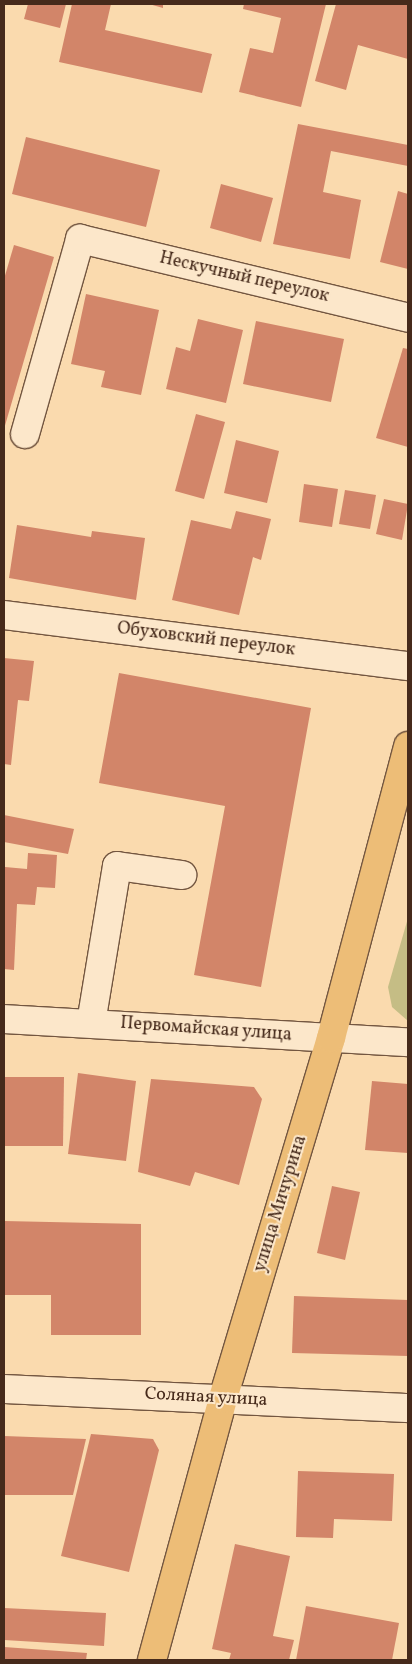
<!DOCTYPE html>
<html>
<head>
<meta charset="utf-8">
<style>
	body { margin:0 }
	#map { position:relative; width:412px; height:1664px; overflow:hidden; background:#fadaae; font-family:Vollkorn,serif }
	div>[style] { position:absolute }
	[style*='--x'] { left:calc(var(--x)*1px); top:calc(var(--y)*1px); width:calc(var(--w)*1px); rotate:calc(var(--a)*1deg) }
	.green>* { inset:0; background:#c5bd85 }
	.building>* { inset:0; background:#d28569 }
	.roads { filter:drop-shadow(1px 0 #735640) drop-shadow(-1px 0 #735640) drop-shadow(0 1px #735640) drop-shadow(0 -1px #735640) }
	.minor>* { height:28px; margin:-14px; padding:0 14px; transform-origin:14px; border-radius:14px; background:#fce7ca }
	.major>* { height:28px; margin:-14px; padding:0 14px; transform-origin:14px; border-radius:14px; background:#edbd77 }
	span { translate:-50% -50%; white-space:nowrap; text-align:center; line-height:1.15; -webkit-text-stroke:4px #fce7ca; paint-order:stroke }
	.street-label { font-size:18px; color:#462a1b }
	.frame { position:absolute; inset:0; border:5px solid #462a1b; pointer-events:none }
</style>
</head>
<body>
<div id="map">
	<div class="green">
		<div style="clip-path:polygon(408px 918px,408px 1021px,392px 1007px,388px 987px)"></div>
	</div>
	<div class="building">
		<div style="clip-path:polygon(28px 4px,66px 4px,60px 28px,24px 19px)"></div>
		<div style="clip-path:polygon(72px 4px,111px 4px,105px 30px,212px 54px,202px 93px,59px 62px)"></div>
		<div style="clip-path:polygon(149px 4px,163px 4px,163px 8px)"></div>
		<div style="clip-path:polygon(244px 4px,326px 4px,301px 107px,239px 92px,250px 48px,273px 53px,281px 18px,243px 9px)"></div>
		<div style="clip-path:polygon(336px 4px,408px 4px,408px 59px,358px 45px,346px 90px,315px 81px)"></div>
		<div style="clip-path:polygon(298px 124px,408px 145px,408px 166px,331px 151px,323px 192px,361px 200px,350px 259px,273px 244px)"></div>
		<div style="clip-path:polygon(26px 137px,160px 170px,146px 227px,12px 194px)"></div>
		<div style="clip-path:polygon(221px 184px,273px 198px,261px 242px,210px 228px)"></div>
		<div style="clip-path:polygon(398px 191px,408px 194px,408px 269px,380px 262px)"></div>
		<div style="clip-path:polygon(14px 245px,54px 257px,4px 429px,4px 279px)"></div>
		<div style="clip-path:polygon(86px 294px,159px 310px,141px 395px,101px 387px,105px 371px,71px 364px)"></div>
		<div style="clip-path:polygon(198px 319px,243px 330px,226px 403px,166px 389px,176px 347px,190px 351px)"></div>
		<div style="clip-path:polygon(256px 321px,344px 339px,331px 402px,243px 384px)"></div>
		<div style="clip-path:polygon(403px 348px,408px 349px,408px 447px,376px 438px)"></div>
		<div style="clip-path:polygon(196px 414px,225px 422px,204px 499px,175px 491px)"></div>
		<div style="clip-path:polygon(236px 440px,279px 451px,267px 503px,224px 493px)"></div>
		<div style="clip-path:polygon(304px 484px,338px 489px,332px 527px,299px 522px)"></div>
		<div style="clip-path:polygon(345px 490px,376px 495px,370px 529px,339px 524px)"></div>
		<div style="clip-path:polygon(384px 499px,408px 504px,402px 540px,376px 534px)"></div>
		<div style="clip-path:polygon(236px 511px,271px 519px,261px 560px,253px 557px,239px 615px,172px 600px,191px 520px,231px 529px)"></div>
		<div style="clip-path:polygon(17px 525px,91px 537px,92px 531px,145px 538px,136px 600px,9px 578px)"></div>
		<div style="clip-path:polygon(4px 658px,34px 661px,29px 701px,18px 700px,11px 765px,4px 764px)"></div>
		<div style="clip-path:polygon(119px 673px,311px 708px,261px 987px,194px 975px,225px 806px,99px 783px)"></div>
		<div style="clip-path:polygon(4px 815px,74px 829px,68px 854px,4px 842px)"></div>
		<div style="clip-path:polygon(28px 853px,57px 855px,55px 888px,37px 887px,35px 905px,17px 904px,14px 970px,4px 969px,5px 867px,27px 869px)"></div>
		<div style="clip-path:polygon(78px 1073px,136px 1081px,126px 1161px,68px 1154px)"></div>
		<div style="clip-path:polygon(4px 1077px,64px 1077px,63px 1146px,4px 1146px)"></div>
		<div style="clip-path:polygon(151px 1079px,254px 1087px,262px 1099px,239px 1185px,195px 1172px,190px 1186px,138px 1172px)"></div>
		<div style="clip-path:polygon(372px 1081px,408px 1084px,408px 1153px,365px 1150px)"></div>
		<div style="clip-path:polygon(332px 1186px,360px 1192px,345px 1260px,317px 1253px)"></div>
		<div style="clip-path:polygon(4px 1221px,141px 1224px,141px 1335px,51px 1335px,51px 1295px,4px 1295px)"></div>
		<div style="clip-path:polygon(294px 1296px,408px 1300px,408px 1356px,292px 1353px)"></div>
		<div style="clip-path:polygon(91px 1434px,153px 1439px,159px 1450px,129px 1572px,61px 1556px)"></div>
		<div style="clip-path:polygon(4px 1436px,86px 1439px,73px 1495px,4px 1495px)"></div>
		<div style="clip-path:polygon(298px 1471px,394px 1474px,392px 1521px,334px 1519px,333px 1538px,296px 1537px)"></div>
		<div style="clip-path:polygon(235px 1544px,290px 1556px,273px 1636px,294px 1640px,289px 1660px,229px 1660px,231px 1653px,212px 1649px)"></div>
		<div style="clip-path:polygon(306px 1606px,399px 1623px,392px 1660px,296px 1660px)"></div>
		<div style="clip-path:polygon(4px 1608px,106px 1613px,104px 1646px,4px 1640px)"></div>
		<div style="clip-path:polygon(4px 1647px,87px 1653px,86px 1660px,4px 1660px)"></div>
	</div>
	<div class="roads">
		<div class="minor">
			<div style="--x:25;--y:434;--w:203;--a:-74.2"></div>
			<div style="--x:80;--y:239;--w:337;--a:13.5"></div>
			<div style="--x:4;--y:615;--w:407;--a:7.2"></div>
			<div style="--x:4;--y:1019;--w:405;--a:3.3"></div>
			<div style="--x:91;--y:1023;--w:159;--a:-80.6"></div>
			<div style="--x:117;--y:866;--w:66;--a:7.9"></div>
			<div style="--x:4;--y:1389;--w:404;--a:2.7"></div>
		</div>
		<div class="major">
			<div style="--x:152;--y:1660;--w:271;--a:-74.8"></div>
			<div style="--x:223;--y:1398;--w:376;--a:-73.3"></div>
			<div style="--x:331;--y:1038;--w:302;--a:-75.2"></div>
		</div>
	</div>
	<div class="street-label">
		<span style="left:244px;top:278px;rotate:13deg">Нескучный переулок</span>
		<span style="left:206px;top:640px;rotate:7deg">Обуховский переулок</span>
		<span style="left:206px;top:1030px;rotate:4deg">Первомайская улица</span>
		<span style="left:281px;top:1204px;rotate:-73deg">улица Мичурина</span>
		<span style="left:206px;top:1398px;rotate:3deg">Соляная улица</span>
	</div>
	<div class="frame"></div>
</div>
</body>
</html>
